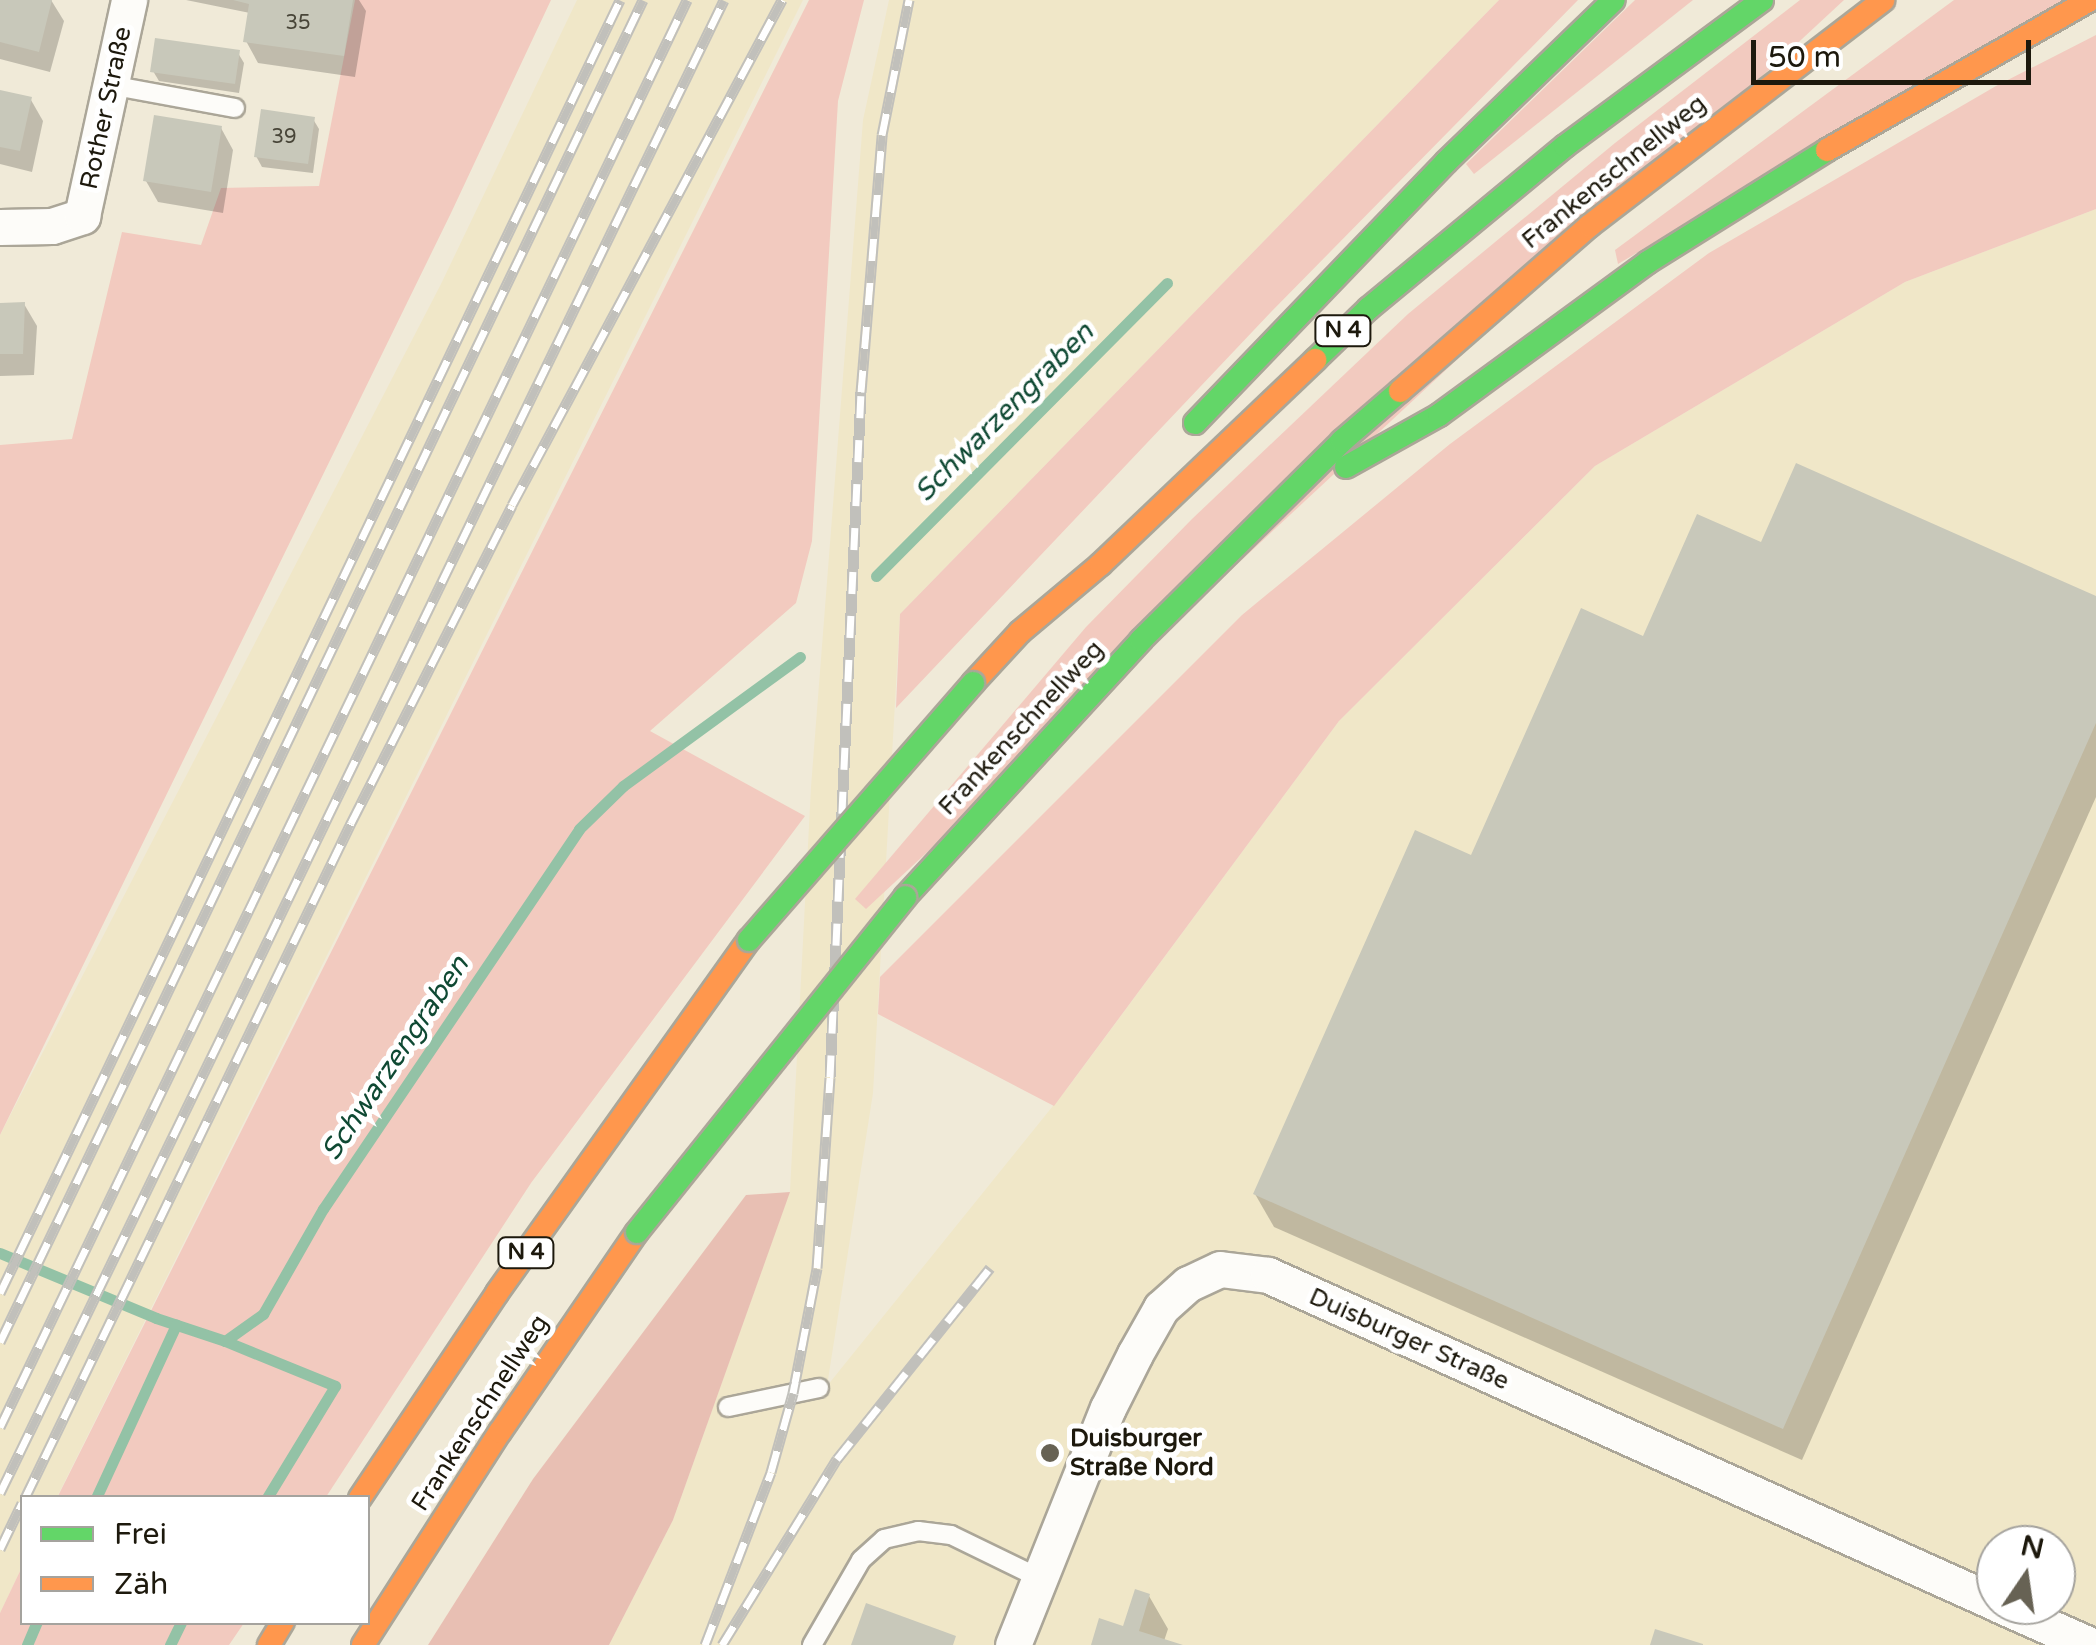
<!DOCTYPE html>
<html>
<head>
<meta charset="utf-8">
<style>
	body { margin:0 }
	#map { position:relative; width:2096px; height:1645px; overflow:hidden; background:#f0ead8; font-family:"Varela Round",sans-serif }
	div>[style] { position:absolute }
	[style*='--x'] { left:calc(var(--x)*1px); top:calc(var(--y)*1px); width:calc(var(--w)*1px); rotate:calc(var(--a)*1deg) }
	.built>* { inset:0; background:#f0e7c8 }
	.green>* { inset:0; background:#f2cabf }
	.forest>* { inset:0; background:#e8bfb3 }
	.shadow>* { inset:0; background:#0003 }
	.stream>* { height:11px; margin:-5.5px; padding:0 5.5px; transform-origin:5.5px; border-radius:5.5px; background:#93c2a6 }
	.building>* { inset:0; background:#c8c8ba }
	.roads { filter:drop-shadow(2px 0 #aba698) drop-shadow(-2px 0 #aba698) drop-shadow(0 2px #aba698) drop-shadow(0 -2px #aba698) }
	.lane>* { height:18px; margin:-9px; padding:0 9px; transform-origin:9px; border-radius:9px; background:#fdfcf9 }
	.street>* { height:35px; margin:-17.5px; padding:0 17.5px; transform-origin:17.5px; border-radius:17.5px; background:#fdfcf9 }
	.fast>* { height:22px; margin:-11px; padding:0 11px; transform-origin:11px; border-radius:11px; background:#63d668 }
	.slow>* { height:22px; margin:-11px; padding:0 11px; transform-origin:11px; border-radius:11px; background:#ff974d }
	.rail>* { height:11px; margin-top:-5.5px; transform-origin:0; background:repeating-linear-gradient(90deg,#fff 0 22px,#c1c0bb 0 44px); box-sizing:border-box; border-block:2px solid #c1c0bb }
	.bridges { filter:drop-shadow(2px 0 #aba698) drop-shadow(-2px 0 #aba698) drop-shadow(0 2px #aba698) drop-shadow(0 -2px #aba698) }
	.fast-bridge>* { height:22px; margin:-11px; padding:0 11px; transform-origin:11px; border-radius:11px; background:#63d668 }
	.dots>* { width:28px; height:28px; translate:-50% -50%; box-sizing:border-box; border:5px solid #fff; border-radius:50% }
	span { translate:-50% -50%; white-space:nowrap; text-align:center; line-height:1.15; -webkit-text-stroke:10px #fff; paint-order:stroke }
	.number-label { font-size:20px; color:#484538 }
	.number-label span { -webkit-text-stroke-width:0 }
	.shield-label span { padding:2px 8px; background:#fff; border:2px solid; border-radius:8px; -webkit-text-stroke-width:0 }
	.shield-label { font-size:22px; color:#1d190d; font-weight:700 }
	.street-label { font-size:25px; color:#1d190d }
	.poi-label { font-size:25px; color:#1d190d; font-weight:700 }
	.left { translate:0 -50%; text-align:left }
	.water-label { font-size:28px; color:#0f4933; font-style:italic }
	.legend { position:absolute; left:20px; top:1495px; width:350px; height:130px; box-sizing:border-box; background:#fff; border:2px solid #a5a39e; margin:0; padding:12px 18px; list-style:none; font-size:30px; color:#1d190d }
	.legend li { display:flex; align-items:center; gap:20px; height:50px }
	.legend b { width:50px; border:2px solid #a5a39e }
	.north { position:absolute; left:1976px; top:1525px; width:100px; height:100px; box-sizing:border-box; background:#fff; border:2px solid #a5a39e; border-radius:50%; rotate:13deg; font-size:28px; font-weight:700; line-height:40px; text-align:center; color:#1d190d }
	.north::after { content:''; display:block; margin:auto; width:35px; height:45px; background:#676254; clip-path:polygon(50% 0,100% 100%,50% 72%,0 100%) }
	.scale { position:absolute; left:1751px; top:40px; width:280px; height:45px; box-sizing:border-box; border:5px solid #1d190d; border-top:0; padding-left:12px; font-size:30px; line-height:35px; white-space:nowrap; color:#1d190d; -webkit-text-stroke:8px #fff; paint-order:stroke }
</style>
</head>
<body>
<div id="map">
	<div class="built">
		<div style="clip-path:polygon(577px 0,803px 0,57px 1497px,22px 1498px,22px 1567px,0 1613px,0 1135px,441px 284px)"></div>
		<div style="clip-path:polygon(evenodd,889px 0,1499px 0,900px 614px,873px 1093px,827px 1386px,1069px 1086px,1339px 721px,1595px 466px,1905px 282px,2096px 209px,2096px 1645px,609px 1645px,673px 1520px,790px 1191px,811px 787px,863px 120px,889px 0,1996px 1545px,2056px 1545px,2056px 1605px,1996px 1605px,1996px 1545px)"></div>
	</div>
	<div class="green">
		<div style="clip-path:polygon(355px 0,551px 0,451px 213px,0 1135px,0 445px,72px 439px,122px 232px,201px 245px,221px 188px,319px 186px)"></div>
		<div style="clip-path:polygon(809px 0,864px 0,838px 101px,812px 541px,796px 603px,650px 731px,805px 816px,531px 1183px,326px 1497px,57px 1498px)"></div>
		<div style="clip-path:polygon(1499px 0,1578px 0,1271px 312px,896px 708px,900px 614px)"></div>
		<div style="clip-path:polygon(1635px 0,1693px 0,1474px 174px,1466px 164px)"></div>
		<div style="clip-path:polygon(1800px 0,1844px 0,866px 909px,855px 899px,1086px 627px,1192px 519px,1408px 314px,1615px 143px)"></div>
		<div style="clip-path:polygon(1954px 0,2066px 0,1618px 264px,1615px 250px)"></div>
		<div style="clip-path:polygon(2096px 35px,2096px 209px,1905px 282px,1595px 466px,1339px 721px,1054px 1106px,878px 1014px,880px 977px,1242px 615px,1450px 444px,1709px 253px,1996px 86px)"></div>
		<div style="clip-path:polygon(22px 1567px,22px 1622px,244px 1623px,229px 1645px,0 1645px,0 1613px)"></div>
	</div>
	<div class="forest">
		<div style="clip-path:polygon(790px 1192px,673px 1520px,609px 1645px,428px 1645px,533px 1479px,746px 1195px)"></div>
	</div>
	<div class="shadow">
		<div style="clip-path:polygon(0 0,51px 0,64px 21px,50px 72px,0 59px)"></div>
		<div style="clip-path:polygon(186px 0,359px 0,366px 11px,355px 77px,258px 63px,246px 41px,250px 13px)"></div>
		<div style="clip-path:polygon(238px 53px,244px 63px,239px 93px,159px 81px,153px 71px)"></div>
		<div style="clip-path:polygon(0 93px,31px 100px,43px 121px,32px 172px,0 164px)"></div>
		<div style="clip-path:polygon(313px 119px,319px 129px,313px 173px,262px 167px,256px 156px)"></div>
		<div style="clip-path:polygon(221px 128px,233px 150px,223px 213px,158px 202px,146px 181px)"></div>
		<div style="clip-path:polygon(24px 304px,37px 326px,34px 375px,0 376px,0 305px)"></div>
		<div style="clip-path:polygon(1762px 545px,2096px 599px,2096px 797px,1802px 1460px,1274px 1227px,1255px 1194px,1472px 858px,1645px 639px)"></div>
		<div style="clip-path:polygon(1149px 1596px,1168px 1629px,1164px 1641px,1177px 1645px,1093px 1645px,1125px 1629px)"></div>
	</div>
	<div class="stream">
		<div style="--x:876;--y:576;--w:413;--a:-45.2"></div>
		<div style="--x:0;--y:1253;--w:169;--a:22.6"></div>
		<div style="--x:156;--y:1318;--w:73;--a:18.4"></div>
		<div style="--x:225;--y:1341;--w:47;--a:-35.4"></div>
		<div style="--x:263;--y:1314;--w:121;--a:-60.3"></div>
		<div style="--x:323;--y:1209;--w:458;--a:-56"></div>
		<div style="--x:579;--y:829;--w:62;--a:-44.3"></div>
		<div style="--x:623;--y:786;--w:219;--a:-36.1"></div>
		<div style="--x:225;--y:1341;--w:119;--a:22.2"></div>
		<div style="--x:335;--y:1386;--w:131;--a:121.3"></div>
		<div style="--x:96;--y:1498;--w:191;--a:-65.2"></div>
		<div style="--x:27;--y:1645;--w:25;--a:-67"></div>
		<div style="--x:170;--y:1645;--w:25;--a:-64"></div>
	</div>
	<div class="building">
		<div style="clip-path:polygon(0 0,52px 0,39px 52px,0 42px)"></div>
		<div style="clip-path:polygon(233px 0,353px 0,344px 56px,243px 42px,249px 4px)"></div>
		<div style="clip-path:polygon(155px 38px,240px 50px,235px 84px,150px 72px)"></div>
		<div style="clip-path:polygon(0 90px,32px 97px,20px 151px,0 147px)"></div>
		<div style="clip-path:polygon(261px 109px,315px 117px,308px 164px,254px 157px)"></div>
		<div style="clip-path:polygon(154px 115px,222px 126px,211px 192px,143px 181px)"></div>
		<div style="clip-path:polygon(25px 302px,23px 354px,0 354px,0 303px)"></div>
		<div style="clip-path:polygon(1796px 463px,2096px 596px,2096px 723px,1783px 1429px,1253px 1194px,1415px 830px,1471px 855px,1581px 608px,1643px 636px,1697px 514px,1761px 542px)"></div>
		<div style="clip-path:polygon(1135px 1589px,1150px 1594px,1139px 1631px,1183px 1645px,1091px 1645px,1099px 1618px,1123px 1626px)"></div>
		<div style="clip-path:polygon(866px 1603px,956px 1636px,953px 1645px,851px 1645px)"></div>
		<div style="clip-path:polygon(1655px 1629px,1703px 1644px,1703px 1645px,1650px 1645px)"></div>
	</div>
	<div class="roads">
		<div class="lane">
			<div style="--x:110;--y:85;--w:127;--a:10.4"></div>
			<div style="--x:728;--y:1407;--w:93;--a:-11.8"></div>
			<div style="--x:812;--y:1645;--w:98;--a:-60"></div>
			<div style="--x:861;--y:1560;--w:31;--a:-42"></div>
			<div style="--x:884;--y:1539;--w:35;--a:-13"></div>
			<div style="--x:918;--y:1531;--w:33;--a:7"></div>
			<div style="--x:951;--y:1535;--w:98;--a:26"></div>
		</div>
		<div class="street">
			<div style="--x:0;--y:227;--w:52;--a:-1.1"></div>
			<div style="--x:52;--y:226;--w:32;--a:-18"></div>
			<div style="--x:82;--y:216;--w:221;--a:-77.7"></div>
			<div style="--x:2000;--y:1605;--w:98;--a:24"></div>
			<div style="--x:1013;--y:1645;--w:255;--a:-68.2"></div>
			<div style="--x:1108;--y:1408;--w:60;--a:-63.4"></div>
			<div style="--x:1135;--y:1354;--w:53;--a:-60.5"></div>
			<div style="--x:1161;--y:1308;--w:36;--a:-42"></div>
			<div style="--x:1188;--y:1284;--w:35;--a:-25"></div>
			<div style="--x:1220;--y:1269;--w:48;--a:7.1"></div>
			<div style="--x:1268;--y:1275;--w:798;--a:24.25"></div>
		</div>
		<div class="fast">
			<div style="--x:1315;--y:360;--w:74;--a:-43.9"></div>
			<div style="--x:1368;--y:309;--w:256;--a:-39.6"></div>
			<div style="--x:1565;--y:146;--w:245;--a:-36.5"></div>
			<div style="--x:1195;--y:423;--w:362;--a:-46.1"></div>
			<div style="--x:1446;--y:162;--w:233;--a:-44"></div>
			<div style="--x:1346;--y:467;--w:107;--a:-29.2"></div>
			<div style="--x:1439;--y:415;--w:259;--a:-36.2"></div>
			<div style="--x:1648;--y:262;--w:211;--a:-32"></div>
			<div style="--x:905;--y:897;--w:349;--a:-47.4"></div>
			<div style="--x:1141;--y:640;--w:283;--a:-44.7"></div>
			<div style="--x:1342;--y:441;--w:77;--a:-40.8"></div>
		</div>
		<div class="slow">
			<div style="--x:1827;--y:150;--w:303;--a:-29.7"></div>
			<div style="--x:1400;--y:391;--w:251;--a:-41.1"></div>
			<div style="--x:1589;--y:226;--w:371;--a:-37.5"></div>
			<div style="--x:973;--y:683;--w:69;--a:-47.3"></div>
			<div style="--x:1020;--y:632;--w:106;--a:-40"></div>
			<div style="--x:1101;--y:564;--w:296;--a:-43.6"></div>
			<div style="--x:360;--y:1498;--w:247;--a:-56.2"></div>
			<div style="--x:497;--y:1293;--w:434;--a:-54.5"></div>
			<div style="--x:269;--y:1645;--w:27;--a:-59"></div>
			<div style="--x:363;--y:1645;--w:253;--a:-57.3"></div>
			<div style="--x:500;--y:1432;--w:242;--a:-55.6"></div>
		</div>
	</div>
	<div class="rail">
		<div style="--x:0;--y:1293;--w:1434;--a:-64.38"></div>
		<div style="--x:0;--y:1342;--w:1488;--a:-64.4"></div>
		<div style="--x:0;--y:1427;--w:1584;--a:-64.29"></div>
		<div style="--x:0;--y:1493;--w:1659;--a:-64.13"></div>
		<div style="--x:25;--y:1498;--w:750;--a:-64.22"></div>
		<div style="--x:351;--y:823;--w:356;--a:-63.1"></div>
		<div style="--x:512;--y:505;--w:573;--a:-61.87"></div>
		<div style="--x:0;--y:1549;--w:51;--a:-64.4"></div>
		<div style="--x:705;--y:1645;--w:185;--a:-69.1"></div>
		<div style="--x:771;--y:1472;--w:82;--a:-74.4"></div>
		<div style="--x:793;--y:1393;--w:127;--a:-79.1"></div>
		<div style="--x:817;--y:1268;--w:191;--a:-86.1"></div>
		<div style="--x:830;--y:1077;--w:686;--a:-87.41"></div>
		<div style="--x:861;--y:392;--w:258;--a:-85.3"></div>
		<div style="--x:882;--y:135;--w:138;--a:-78.7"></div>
		<div style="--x:722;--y:1645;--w:219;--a:-58.3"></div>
		<div style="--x:837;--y:1459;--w:245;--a:-51.3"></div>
	</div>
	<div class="bridges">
		<div class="fast-bridge">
			<div style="--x:749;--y:940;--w:341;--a:-48.9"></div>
			<div style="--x:637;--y:1232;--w:429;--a:-51.3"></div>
		</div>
	</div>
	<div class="dots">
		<div style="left:1050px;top:1453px;background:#676254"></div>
	</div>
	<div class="number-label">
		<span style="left:298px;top:23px">35</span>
		<span style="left:284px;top:137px">39</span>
	</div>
	<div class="shield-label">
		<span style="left:1343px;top:331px">N 4</span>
		<span style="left:526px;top:1253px">N 4</span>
	</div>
	<div class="street-label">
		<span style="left:106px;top:108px;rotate:-78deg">Rother Straße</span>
		<span style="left:1614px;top:172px;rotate:-39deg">Frankenschnellweg</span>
		<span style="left:1021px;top:728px;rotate:-47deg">Frankenschnellweg</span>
		<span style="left:1409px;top:1339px;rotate:24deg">Duisburger Straße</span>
		<span style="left:480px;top:1413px;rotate:-57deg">Frankenschnellweg</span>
	</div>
	<div class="poi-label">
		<span class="left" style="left:1070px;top:1453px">Duisburger<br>Straße Nord</span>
	</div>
	<div class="water-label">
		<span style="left:1004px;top:412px;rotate:-45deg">Schwarzengraben</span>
		<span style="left:395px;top:1058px;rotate:-56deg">Schwarzengraben</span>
	</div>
	<ul class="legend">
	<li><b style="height:12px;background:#63d668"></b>Frei</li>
	<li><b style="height:12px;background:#ff974d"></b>Zäh</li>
	</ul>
	<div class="north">N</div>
	<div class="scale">50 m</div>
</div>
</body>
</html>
